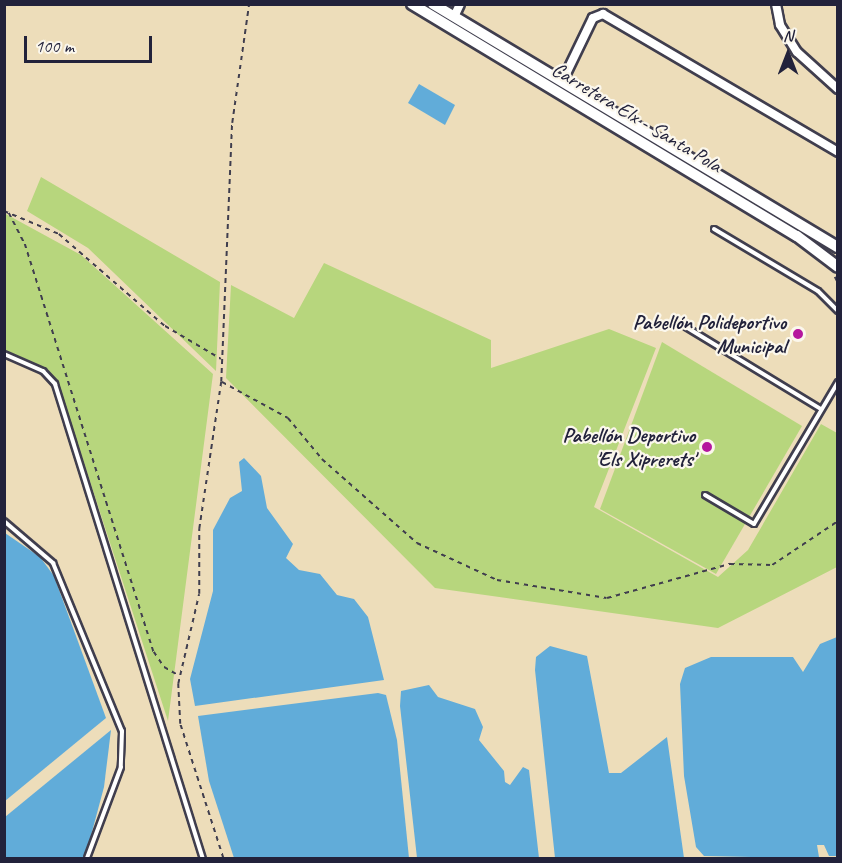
<!DOCTYPE html>
<html>
<head>
<meta charset="utf-8">
<style>
	body { margin:0 }
	#map { position:relative; width:842px; height:863px; overflow:hidden; background:#edddba; font-family:Caveat,sans-serif }
	div>[style] { position:absolute }
	[style*='--x'] { left:calc(var(--x)*1px); top:calc(var(--y)*1px); width:calc(var(--w)*1px); rotate:calc(var(--a)*1deg) }
	.green>* { inset:0; background:#b7d67d }
	.water>* { inset:0; background:#61acd9 }
	.path>* { height:1.5px; margin-top:-0.75px; transform-origin:0; background:repeating-linear-gradient(90deg,#403e4e 0 4.5px,transparent 0 9px) }
	.roads { filter:drop-shadow(2px 0 #403e4e) drop-shadow(-2px 0 #403e4e) drop-shadow(0 2px #403e4e) drop-shadow(0 -2px #403e4e) }
	.lane>* { height:4px; margin:-2px; padding:0 2px; transform-origin:2px; border-radius:2px; background:#fff }
	.street>* { height:8px; margin:-4px; padding:0 4px; transform-origin:4px; border-radius:4px; background:#fff }
	.secondary>* { height:10px; margin:-5px; padding:0 5px; transform-origin:5px; border-radius:5px; background:#fff }
	.dots>* { width:16px; height:16px; translate:-50% -50%; box-sizing:border-box; border:3px solid #fbf7ec; border-radius:50% }
	span { translate:-50% -50%; white-space:nowrap; text-align:center; line-height:1.15; -webkit-text-stroke:4.5px #fbf7ec; paint-order:stroke }
	.street-label { font-size:21px; color:#22223b }
	.poi-label { font-size:21px; color:#22223b; font-weight:700 }
	.right { translate:-100% -50%; text-align:right }
	.frame { position:absolute; inset:0; border:6px solid #22223b; pointer-events:none }
	.north { position:absolute; left:758px; top:24px; width:60px; height:60px; -webkit-text-stroke:4px #fbf7ec; paint-order:stroke; rotate:0deg; font-size:16px; font-weight:700; line-height:24px; text-align:center; color:#22223b }
	.north::after { content:''; display:block; margin:auto; width:21px; height:27px; background:#22223b; clip-path:polygon(50% 0,100% 100%,50% 72%,0 100%) }
	.scale { position:absolute; left:24px; top:36px; width:128px; height:27px; box-sizing:border-box; border:3px solid #22223b; border-top:0; padding-left:8px; font-size:18px; line-height:21px; white-space:nowrap; color:#22223b; -webkit-text-stroke:4px #fbf7ec; paint-order:stroke }
</style>
</head>
<body>
<div id="map">
	<div class="green">
		<div style="clip-path:polygon(41px 177px,220px 282px,216px 371px,88px 248px,27px 211px)"></div>
		<div style="clip-path:polygon(4px 213px,81px 255px,213px 374px,168px 721px,57px 380px,5px 358px)"></div>
		<div style="clip-path:polygon(324px 263px,491px 340px,491px 368px,609px 329px,656px 348px,594px 507px,718px 577px,748px 550px,821px 424px,837px 433px,837px 567px,718px 628px,435px 588px,226px 378px,231px 285px,294px 318px)"></div>
		<div style="clip-path:polygon(662px 342px,802px 426px,716px 574px,600px 509px)"></div>
	</div>
	<div class="water">
		<div style="clip-path:polygon(419px 84px,455px 105px,445px 125px,408px 103px)"></div>
		<div style="clip-path:polygon(244px 458px,261px 476px,267px 508px,293px 544px,286px 558px,299px 570px,320px 574px,337px 595px,354px 599px,368px 617px,384px 680px,195px 706px,190px 679px,213px 591px,213px 530px,230px 498px,242px 491px,239px 462px)"></div>
		<div style="clip-path:polygon(5px 533px,40px 557px,54px 576px,106px 718px,5px 801px)"></div>
		<div style="clip-path:polygon(837px 637px,837px 856px,829px 856px,824px 845px,817px 845px,819px 857px,810px 858px,704px 856px,696px 847px,684px 776px,680px 684px,685px 668px,711px 657px,793px 657px,803px 672px,820px 644px)"></div>
		<div style="clip-path:polygon(550px 646px,587px 656px,609px 773px,621px 773px,667px 737px,684px 858px,555px 858px,535px 670px,536px 657px)"></div>
		<div style="clip-path:polygon(429px 685px,438px 697px,475px 709px,483px 727px,479px 740px,504px 771px,505px 782px,510px 785px,523px 767px,529px 770px,539px 858px,417px 858px,400px 706px,401px 691px)"></div>
		<div style="clip-path:polygon(378px 693px,386px 695px,397px 740px,409px 858px,234px 858px,209px 781px,198px 716px)"></div>
		<div style="clip-path:polygon(111px 730px,104px 787px,85px 858px,5px 858px,5px 817px)"></div>
	</div>
	<div class="path">
		<div style="--x:4;--y:211;--w:60;--a:22.7"></div>
		<div style="--x:59;--y:234;--w:140;--a:41"></div>
		<div style="--x:165;--y:326;--w:65;--a:30.5"></div>
		<div style="--x:9;--y:213;--w:35;--a:63"></div>
		<div style="--x:25;--y:244;--w:428;--a:72.5"></div>
		<div style="--x:154;--y:652;--w:18;--a:56"></div>
		<div style="--x:164;--y:667;--w:16;--a:30"></div>
		<div style="--x:835;--y:277;--w:7;--a:63"></div>
		<div style="--x:222;--y:382;--w:75;--a:28.6"></div>
		<div style="--x:288;--y:418;--w:53;--a:50.3"></div>
		<div style="--x:322;--y:459;--w:127;--a:41.5"></div>
		<div style="--x:417;--y:543;--w:88;--a:24.8"></div>
		<div style="--x:497;--y:580;--w:111;--a:9.3"></div>
		<div style="--x:607;--y:598;--w:128;--a:-15.5"></div>
		<div style="--x:730;--y:564;--w:42;--a:1.4"></div>
		<div style="--x:772;--y:565;--w:79;--a:-33.7"></div>
		<div style="--x:223;--y:858;--w:141;--a:-107.8"></div>
		<div style="--x:180;--y:724;--w:40;--a:-92.9"></div>
		<div style="--x:178;--y:684;--w:92;--a:-76.9"></div>
		<div style="--x:199;--y:594;--w:65;--a:-90"></div>
		<div style="--x:199;--y:529;--w:149;--a:-81.5"></div>
		<div style="--x:221;--y:382;--w:259;--a:-87.6"></div>
		<div style="--x:232;--y:123;--w:120;--a:-81.9"></div>
	</div>
	<div class="roads">
		<div class="lane">
			<div style="--x:714;--y:229;--w:121;--a:30.8"></div>
			<div style="--x:818;--y:291;--w:28;--a:45"></div>
			<div style="--x:686;--y:327;--w:158;--a:31.3"></div>
			<div style="--x:4;--y:354;--w:43;--a:23.6"></div>
			<div style="--x:43;--y:371;--w:18;--a:47"></div>
			<div style="--x:55;--y:384;--w:497;--a:72.7"></div>
			<div style="--x:705;--y:495;--w:57;--a:30.6"></div>
			<div style="--x:754;--y:524;--w:165;--a:-59.4"></div>
			<div style="--x:4;--y:521;--w:65;--a:40.6"></div>
			<div style="--x:53;--y:563;--w:182;--a:67.7"></div>
			<div style="--x:122;--y:731;--w:36;--a:92"></div>
			<div style="--x:121;--y:767;--w:97;--a:110.5"></div>
		</div>
		<div class="street">
			<div style="--x:776;--y:4;--w:21;--a:79"></div>
			<div style="--x:780;--y:25;--w:32;--a:58"></div>
			<div style="--x:797;--y:52;--w:55;--a:42.1"></div>
			<div style="--x:454;--y:17;--w:14;--a:-65"></div>
			<div style="--x:562;--y:82;--w:71;--a:-64.2"></div>
			<div style="--x:593;--y:18;--w:11;--a:-22"></div>
			<div style="--x:603;--y:14;--w:273;--a:30.4"></div>
		</div>
		<div class="secondary">
			<div style="--x:412;--y:4;--w:449;--a:31.1"></div>
			<div style="--x:797;--y:236;--w:51;--a:37.1"></div>
			<div style="--x:433;--y:4;--w:472;--a:31"></div>
		</div>
	</div>
	<div class="dots">
		<div style="left:798px;top:334px;background:#b5179e"></div>
		<div style="left:707px;top:447px;background:#b5179e"></div>
	</div>
	<div class="street-label">
		<span style="left:637px;top:117px;rotate:31deg">Carretera Elx - Santa Pola</span>
	</div>
	<div class="poi-label">
		<span class="right" style="left:786px;top:334px">Pabellón Polideportivo<br>Municipal</span>
		<span class="right" style="left:695px;top:447px">Pabellón Deportivo<br>'Els Xiprerets'</span>
	</div>
	<div class="frame"></div>
	<div class="north">N</div>
	<div class="scale">100 m</div>
</div>
</body>
</html>
